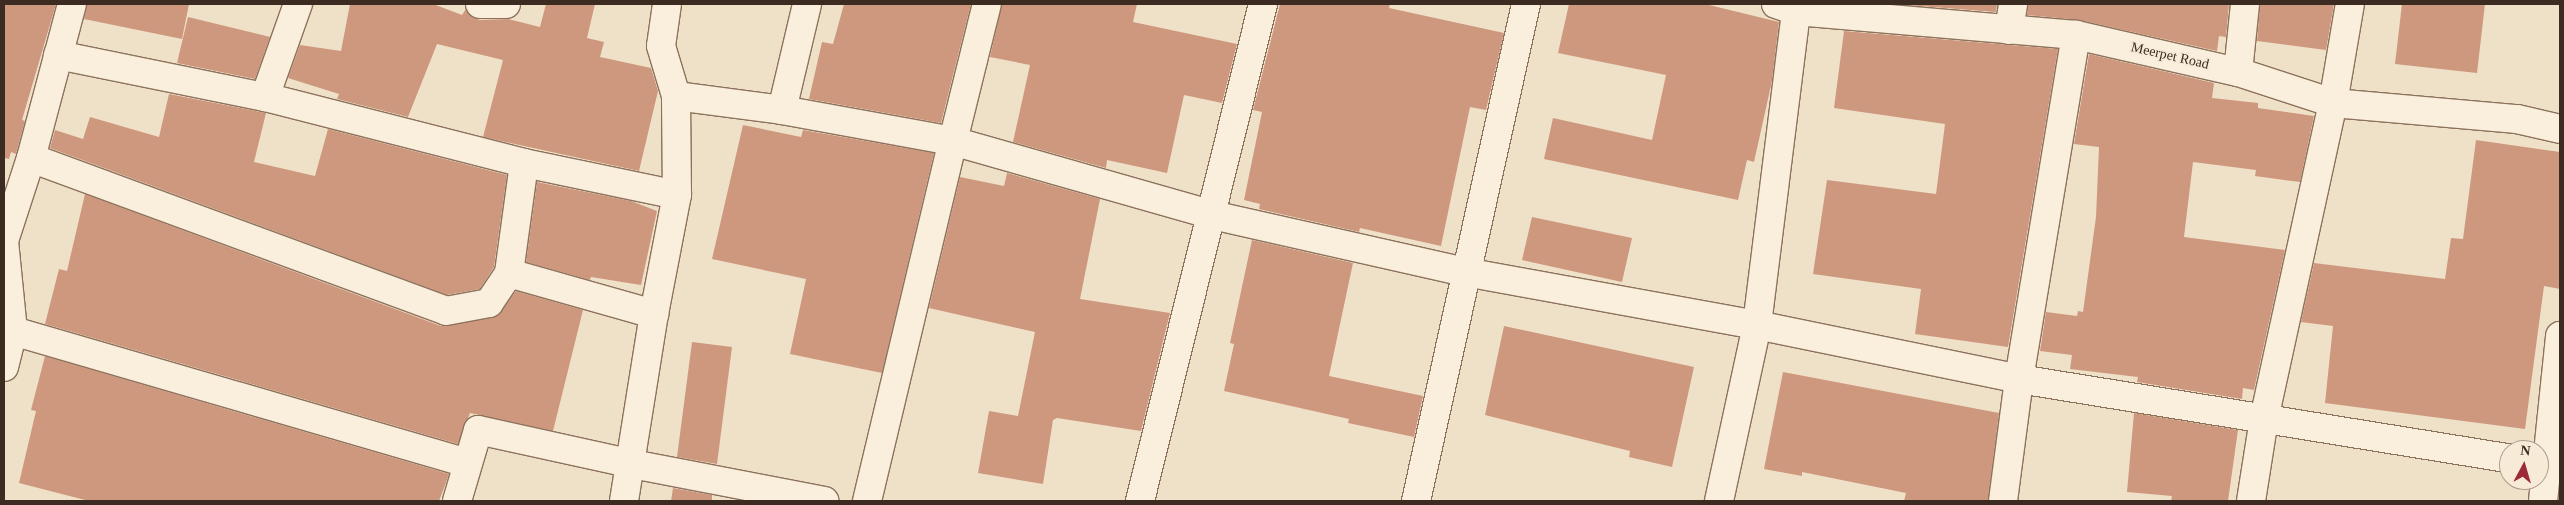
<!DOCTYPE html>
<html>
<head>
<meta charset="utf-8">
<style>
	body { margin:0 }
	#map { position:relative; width:2564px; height:505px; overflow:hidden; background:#efe0c8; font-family:"Times New Roman",serif }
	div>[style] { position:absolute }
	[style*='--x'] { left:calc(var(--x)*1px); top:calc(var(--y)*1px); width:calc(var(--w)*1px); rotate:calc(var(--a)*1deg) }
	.building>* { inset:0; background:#ce987e }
	.roads { filter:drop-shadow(1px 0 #8c725c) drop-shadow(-1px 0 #8c725c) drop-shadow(0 1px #8c725c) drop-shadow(0 -1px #8c725c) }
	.street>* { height:28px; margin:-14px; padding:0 14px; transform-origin:14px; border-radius:14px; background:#faeedc }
	.secondary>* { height:28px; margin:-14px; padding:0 14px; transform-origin:14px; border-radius:14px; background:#faeedc }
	span { translate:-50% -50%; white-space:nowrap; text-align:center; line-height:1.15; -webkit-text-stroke:4px #f7ebd8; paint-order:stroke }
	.street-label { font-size:14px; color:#3c2b20 }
	.frame { position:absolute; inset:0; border:5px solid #3c2b20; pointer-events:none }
	.north { position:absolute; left:2499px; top:440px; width:50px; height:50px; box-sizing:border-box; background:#f7ebd8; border:1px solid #ac9e8e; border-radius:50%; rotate:6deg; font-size:14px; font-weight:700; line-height:20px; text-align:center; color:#3c2b20 }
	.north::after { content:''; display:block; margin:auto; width:18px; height:22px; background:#9c2b36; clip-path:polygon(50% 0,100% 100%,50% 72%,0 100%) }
</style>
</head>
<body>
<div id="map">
	<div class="building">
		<div style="clip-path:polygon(4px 4px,56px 4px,22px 120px,25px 121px,16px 154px,11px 152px,9px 159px,4px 158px)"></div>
		<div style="clip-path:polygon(87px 4px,189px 4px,182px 39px,84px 19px)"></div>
		<div style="clip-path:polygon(350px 4px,433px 4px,462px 15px,466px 9px,472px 17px,480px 20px,508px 19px,540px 27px,546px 4px,595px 4px,587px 38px,604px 42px,600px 57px,651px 68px,658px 91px,639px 171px,483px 137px,503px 60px,437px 44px,408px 117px,337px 99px,339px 94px,288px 78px,300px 45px,341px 51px)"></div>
		<div style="clip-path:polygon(844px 4px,971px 4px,941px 123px,809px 99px,822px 42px,833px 44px)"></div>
		<div style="clip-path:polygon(1002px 4px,1137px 4px,1133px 22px,1237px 44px,1222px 103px,1184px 95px,1167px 173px,1107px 160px,1106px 168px,1013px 142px,1030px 65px,990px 57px)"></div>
		<div style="clip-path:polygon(1280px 4px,1390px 4px,1389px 8px,1504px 33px,1486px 110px,1470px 107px,1441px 246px,1360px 228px,1359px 232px,1259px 209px,1260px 204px,1244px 200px,1262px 112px,1253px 110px)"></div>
		<div style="clip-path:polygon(1569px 4px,1705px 4px,1779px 22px,1772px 81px,1754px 162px,1747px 160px,1738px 200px,1544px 159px,1553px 118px,1652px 140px,1666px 75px,1558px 53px)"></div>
		<div style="clip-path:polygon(1894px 4px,1997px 4px,1996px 12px)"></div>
		<div style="clip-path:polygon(2028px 4px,2229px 4px,2226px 37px,2219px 36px,2217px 51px,2079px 20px,2027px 15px)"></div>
		<div style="clip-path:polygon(2260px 4px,2334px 4px,2326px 50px,2257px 41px)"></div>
		<div style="clip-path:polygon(2402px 4px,2485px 4px,2477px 73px,2395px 64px)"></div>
		<div style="clip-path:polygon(188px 17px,270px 37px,255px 79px,177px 63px)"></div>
		<div style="clip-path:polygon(1844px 31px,2058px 49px,2008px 347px,1915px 334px,1921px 289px,1813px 274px,1827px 180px,1936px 194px,1945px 124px,1834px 108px)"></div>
		<div style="clip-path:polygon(2089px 54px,2214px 83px,2212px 98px,2258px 103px,2258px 108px,2314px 116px,2300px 182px,2255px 176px,2256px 170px,2193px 162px,2184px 237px,2285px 250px,2254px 390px,2243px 388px,2242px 399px,2137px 382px,2138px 377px,2070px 369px,2072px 355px,2040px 351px,2046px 312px,2077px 316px,2078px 311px,2083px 312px,2096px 217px,2099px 147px,2074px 144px)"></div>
		<div style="clip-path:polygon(169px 94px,266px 113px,254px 162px,315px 176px,328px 129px,507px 175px,494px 267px,480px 289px,447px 295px,50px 148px,55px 130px,83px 139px,90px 117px,159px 137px)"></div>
		<div style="clip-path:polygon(743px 125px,801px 137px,803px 130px,934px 153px,882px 373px,790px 354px,806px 279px,712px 259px)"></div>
		<div style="clip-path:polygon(2476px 140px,2560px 152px,2560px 289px,2544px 286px,2525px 429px,2325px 403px,2333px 326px,2301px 322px,2314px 263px,2445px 279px,2451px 238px,2463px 239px)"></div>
		<div style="clip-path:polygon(1007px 173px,1100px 199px,1080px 299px,1170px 313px,1141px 431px,1057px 418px,1053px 420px,1043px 484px,978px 473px,989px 411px,1018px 416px,1035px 332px,929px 308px,960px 177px,1004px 186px)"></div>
		<div style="clip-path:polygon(537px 182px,631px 201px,657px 211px,641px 285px,591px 277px,590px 280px,526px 262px)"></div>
		<div style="clip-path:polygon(85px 194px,441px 326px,497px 316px,516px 291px,583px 310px,553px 431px,470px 413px,458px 444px,45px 324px,59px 269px,67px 271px)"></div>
		<div style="clip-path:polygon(1532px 217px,1632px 238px,1622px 282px,1522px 260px)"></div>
		<div style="clip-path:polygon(1252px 240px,1353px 263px,1329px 376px,1423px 396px,1414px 437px,1348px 423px,1349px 419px,1224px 391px,1234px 344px,1230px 343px)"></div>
		<div style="clip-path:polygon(1504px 326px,1694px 367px,1672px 467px,1629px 457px,1630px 451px,1485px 415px)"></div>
		<div style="clip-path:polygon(692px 342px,732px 347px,717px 464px,677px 457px)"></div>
		<div style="clip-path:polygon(45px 356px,449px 474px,444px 488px,439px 501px,89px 501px,19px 483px,36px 411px,31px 410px)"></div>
		<div style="clip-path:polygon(1783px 372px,1999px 413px,1988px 501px,1904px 501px,1906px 493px,1802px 472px,1802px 476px,1764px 469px)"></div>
		<div style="clip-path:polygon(2134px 413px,2238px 430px,2228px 501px,2171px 501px,2172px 496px,2127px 492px)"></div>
		<div style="clip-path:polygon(673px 488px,712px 495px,712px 501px,671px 501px)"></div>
	</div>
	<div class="roads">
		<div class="street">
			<div style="--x:480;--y:4;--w:26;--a:0"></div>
			<div style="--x:667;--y:4;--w:42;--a:98.1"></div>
			<div style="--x:661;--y:46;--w:52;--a:73.3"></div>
			<div style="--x:676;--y:96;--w:107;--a:7.5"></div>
			<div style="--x:782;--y:110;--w:174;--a:10.3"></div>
			<div style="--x:953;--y:141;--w:141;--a:-76.1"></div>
			<div style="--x:1776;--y:4;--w:21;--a:19"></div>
			<div style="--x:1796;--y:11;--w:281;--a:4.9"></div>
			<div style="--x:2076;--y:35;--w:166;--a:12.9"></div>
			<div style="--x:2238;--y:72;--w:100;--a:18.1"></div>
			<div style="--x:2333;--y:103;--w:185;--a:5"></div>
			<div style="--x:2517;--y:119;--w:44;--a:13.1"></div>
			<div style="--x:2009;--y:30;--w:26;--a:-81"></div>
			<div style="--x:58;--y:55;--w:211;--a:11.5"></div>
			<div style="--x:265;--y:97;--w:267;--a:14.3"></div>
			<div style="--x:524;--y:163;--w:156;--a:11.8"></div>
			<div style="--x:2238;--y:72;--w:68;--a:-84.1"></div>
			<div style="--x:265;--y:97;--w:99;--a:-70.5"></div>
			<div style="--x:782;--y:110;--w:109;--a:-76.7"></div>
			<div style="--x:31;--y:158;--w:442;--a:20.2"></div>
			<div style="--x:446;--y:311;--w:44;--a:-10.5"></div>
			<div style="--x:489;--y:303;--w:36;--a:-56"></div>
			<div style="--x:509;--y:273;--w:111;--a:-82.2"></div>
			<div style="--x:509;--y:273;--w:151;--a:15.8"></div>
			<div style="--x:13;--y:331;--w:473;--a:16.2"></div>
			<div style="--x:4;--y:367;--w:37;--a:-76"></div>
			<div style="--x:13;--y:331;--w:90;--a:-95.7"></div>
			<div style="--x:4;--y:241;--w:87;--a:-72"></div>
			<div style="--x:31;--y:158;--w:159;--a:-75.1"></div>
			<div style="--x:457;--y:501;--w:74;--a:-73.5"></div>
			<div style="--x:478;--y:430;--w:158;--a:12.4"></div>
			<div style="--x:632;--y:464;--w:196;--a:10.9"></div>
			<div style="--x:624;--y:501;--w:189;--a:-80.9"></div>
			<div style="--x:654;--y:314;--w:121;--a:-79.1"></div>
			<div style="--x:677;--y:195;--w:99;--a:-90.6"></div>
			<div style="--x:1140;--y:501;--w:512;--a:-76.1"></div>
			<div style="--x:1416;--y:501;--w:509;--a:-77.52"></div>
			<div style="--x:1719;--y:501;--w:180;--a:-77.8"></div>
			<div style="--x:1757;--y:325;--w:316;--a:-82.9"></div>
			<div style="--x:2003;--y:501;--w:123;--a:-82.5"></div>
			<div style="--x:2019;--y:379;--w:349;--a:-80.6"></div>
			<div style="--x:2251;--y:501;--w:83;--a:-81"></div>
			<div style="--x:2264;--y:419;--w:323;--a:-77.7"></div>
			<div style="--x:2333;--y:103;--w:100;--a:-80.3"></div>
			<div style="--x:2543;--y:501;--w:166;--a:-84.1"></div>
		</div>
		<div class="secondary">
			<div style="--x:2539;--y:463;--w:21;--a:8"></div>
			<div style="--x:867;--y:501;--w:370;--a:-76.6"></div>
			<div style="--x:953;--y:141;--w:269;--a:15.9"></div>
			<div style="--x:1212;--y:215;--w:259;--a:12.7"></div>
			<div style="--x:1465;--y:272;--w:297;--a:10.3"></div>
			<div style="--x:1757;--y:325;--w:268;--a:11.6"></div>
			<div style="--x:2019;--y:379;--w:496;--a:9.2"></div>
		</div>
	</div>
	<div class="street-label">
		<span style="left:2170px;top:56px;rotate:13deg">Meerpet Road</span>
	</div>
	<div class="frame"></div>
	<div class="north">N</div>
</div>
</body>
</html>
